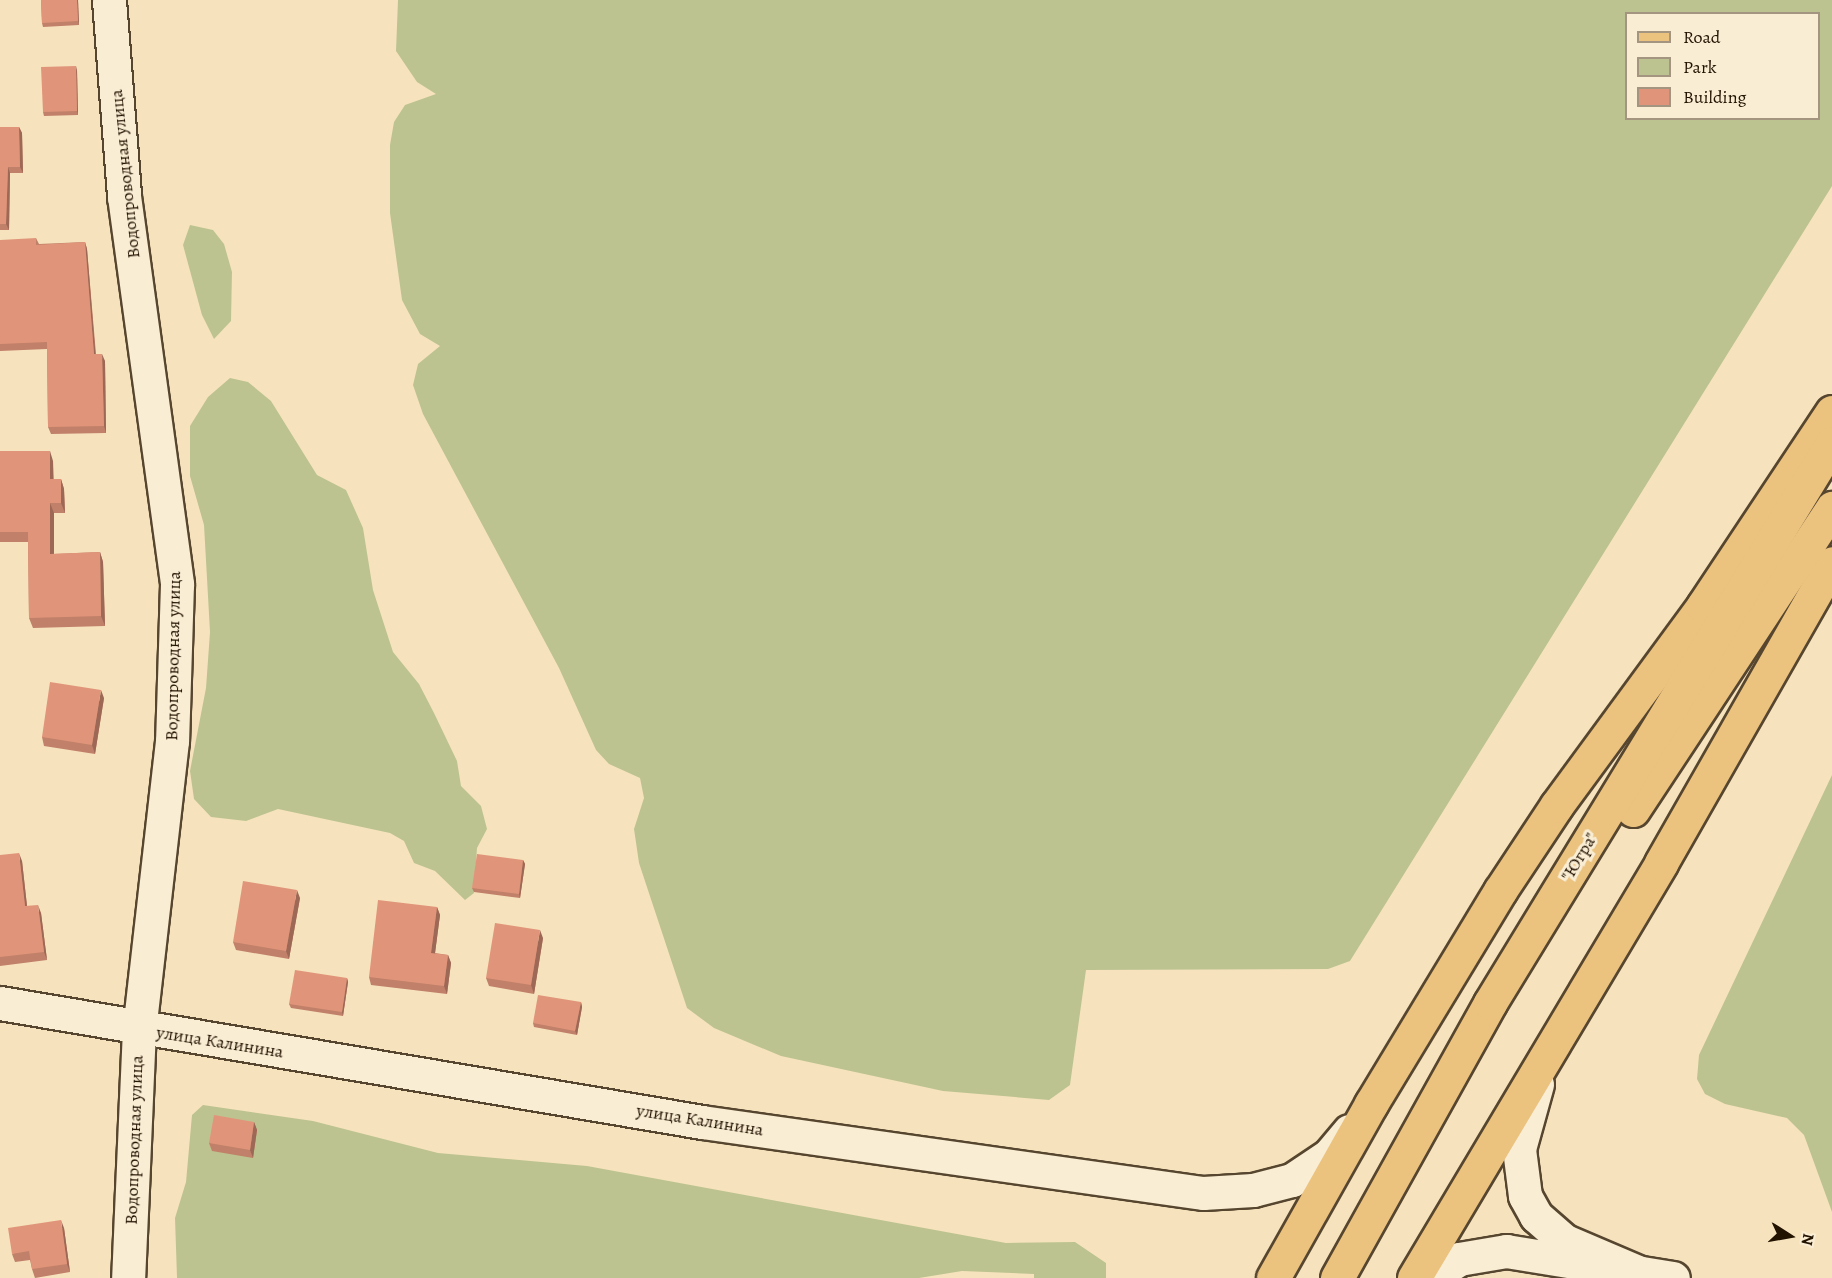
<!DOCTYPE html>
<html>
<head>
<meta charset="utf-8">
<style>
	body { margin:0 }
	#map { position:relative; width:1832px; height:1278px; overflow:hidden; background:#f6e3bd; font-family:Alegreya,serif }
	div>[style] { position:absolute }
	[style*='--x'] { left:calc(var(--x)*1px); top:calc(var(--y)*1px); width:calc(var(--w)*1px); rotate:calc(var(--a)*1deg) }
	.green>* { inset:0; background:#bdc390 }
	.roads { filter:drop-shadow(2px 0 #57462f) drop-shadow(-2px 0 #57462f) drop-shadow(0 2px #57462f) drop-shadow(0 -2px #57462f) }
	.minor>* { height:33px; margin:-16.5px; padding:0 16.5px; transform-origin:16.5px; border-radius:16.5px; background:#f9edd4 }
	.major>* { height:33px; margin:-16.5px; padding:0 16.5px; transform-origin:16.5px; border-radius:16.5px; background:#ebc27e }
	.highway>* { height:33px; margin:-16.5px; padding:0 16.5px; transform-origin:16.5px; border-radius:16.5px; background:#ebc27e }
	.wall>* { inset:0; background:#c18069 }
	.shaded-wall>* { inset:0; background:#9d6855 }
	.building>* { inset:0; background:#e0957a }
	span { translate:-50% -50%; white-space:nowrap; text-align:center; line-height:1.15; -webkit-text-stroke:6px #f9edd4; paint-order:stroke }
	.street-label { font-size:18px; color:#221200 }
	.legend { position:absolute; left:1625px; top:12px; width:195px; height:108px; box-sizing:border-box; background:#f9edd4; border:2px solid #a3957f; margin:0; padding:8px 10px; list-style:none; font-size:18px; color:#221200 }
	.legend li { display:flex; align-items:center; gap:12px; height:30px }
	.legend b { width:30px; border:2px solid #a3957f }
	.north { position:absolute; left:1760px; top:1206px; width:60px; height:60px; -webkit-text-stroke:4px #f9edd4; paint-order:stroke; rotate:101deg; font-size:16px; font-weight:700; line-height:24px; text-align:center; color:#221200 }
	.north::after { content:''; display:block; margin:auto; width:21px; height:27px; background:#221200; clip-path:polygon(50% 0,100% 100%,50% 72%,0 100%) }
</style>
</head>
<body>
<div id="map">
	<div class="green">
		<div style="clip-path:polygon(evenodd,398px 0,1832px 0,1832px 186px,1350px 961px,1328px 969px,1086px 970px,1070px 1085px,1049px 1100px,943px 1091px,781px 1056px,714px 1028px,687px 1008px,639px 863px,634px 829px,644px 798px,640px 778px,609px 764px,596px 750px,559px 668px,423px 414px,413px 385px,418px 364px,440px 346px,420px 334px,402px 300px,390px 213px,390px 145px,394px 122px,405px 105px,436px 94px,417px 82px,396px 51px,398px 0,1626px 14px,1818px 14px,1818px 118px,1626px 118px,1626px 14px)"></div>
		<div style="clip-path:polygon(190px 225px,213px 230px,224px 244px,232px 272px,231px 321px,214px 339px,202px 315px,183px 245px)"></div>
		<div style="clip-path:polygon(230px 378px,248px 382px,271px 401px,317px 475px,346px 490px,363px 528px,373px 590px,393px 652px,419px 684px,434px 713px,457px 761px,461px 786px,481px 806px,487px 829px,477px 848px,474px 893px,465px 900px,435px 871px,414px 863px,404px 841px,390px 833px,278px 809px,246px 821px,211px 817px,194px 799px,190px 771px,206px 688px,210px 632px,204px 525px,190px 476px,190px 426px,208px 397px)"></div>
		<div style="clip-path:polygon(1832px 775px,1832px 1212px,1804px 1135px,1787px 1118px,1725px 1104px,1705px 1094px,1697px 1079px,1699px 1055px)"></div>
		<div style="clip-path:polygon(203px 1105px,313px 1121px,438px 1153px,587px 1166px,1006px 1243px,1075px 1242px,1106px 1263px,1106px 1278px,1034px 1278px,1034px 1274px,962px 1271px,919px 1278px,177px 1278px,175px 1218px,186px 1182px,192px 1115px)"></div>
	</div>
	<div class="roads">
		<div class="minor">
			<div style="--x:109;--y:0;--w:197;--a:85.6"></div>
			<div style="--x:124;--y:196;--w:392;--a:82.2"></div>
			<div style="--x:177;--y:584;--w:157;--a:91.8"></div>
			<div style="--x:172;--y:741;--w:290;--a:96.5"></div>
			<div style="--x:139;--y:1029;--w:249;--a:92.5"></div>
			<div style="--x:0;--y:1003;--w:712;--a:9.62"></div>
			<div style="--x:702;--y:1122;--w:506;--a:8.07"></div>
			<div style="--x:1203;--y:1193;--w:50;--a:-3.4"></div>
			<div style="--x:1253;--y:1190;--w:40;--a:-14.4"></div>
			<div style="--x:1292;--y:1180;--w:45;--a:-34"></div>
			<div style="--x:1329;--y:1155;--w:31;--a:-50"></div>
			<div style="--x:1537;--y:1084;--w:67;--a:105.5"></div>
			<div style="--x:1519;--y:1149;--w:47;--a:82.7"></div>
			<div style="--x:1525;--y:1196;--w:23;--a:61"></div>
			<div style="--x:1536;--y:1216;--w:38;--a:41"></div>
			<div style="--x:1565;--y:1241;--w:79;--a:23"></div>
			<div style="--x:1430;--y:1278;--w:35;--a:-33"></div>
			<div style="--x:1459;--y:1259;--w:48;--a:-9.7"></div>
			<div style="--x:1506;--y:1251;--w:169;--a:9.2"></div>
		</div>
		<div class="major">
			<div style="--x:1273;--y:1278;--w:200;--a:-60.6"></div>
			<div style="--x:1371;--y:1104;--w:249;--a:-58.8"></div>
			<div style="--x:1500;--y:891;--w:103;--a:-56.5"></div>
			<div style="--x:1557;--y:805;--w:247;--a:-53.7"></div>
			<div style="--x:1703;--y:606;--w:233;--a:-56.4"></div>
			<div style="--x:1414;--y:1278;--w:483;--a:-59.2"></div>
			<div style="--x:1661;--y:863;--w:345;--a:-60.3"></div>
		</div>
		<div class="highway">
			<div style="--x:1633;--y:810;--w:362;--a:-56.6"></div>
			<div style="--x:1337;--y:1278;--w:315;--a:-60.9"></div>
			<div style="--x:1490;--y:1003;--w:656;--a:-58.59"></div>
		</div>
	</div>
	<div class="wall">
		<div style="clip-path:polygon(41px 0,78px 0,79px 25px,43px 27px,42px 23px)"></div>
		<div style="clip-path:polygon(77px 70px,78px 115px,44px 116px,43px 112px)"></div>
		<div style="clip-path:polygon(0 127px,19px 127px,22px 133px,23px 173px,10px 173px,9px 230px,0 230px)"></div>
		<div style="clip-path:polygon(36px 238px,39px 244px,85px 242px,87px 249px,96px 354px,105px 361px,106px 433px,51px 434px,48px 427px,47px 349px,0 351px,0 274px)"></div>
		<div style="clip-path:polygon(0 451px,53px 461px,53px 479px,61px 479px,64px 489px,65px 513px,54px 513px,54px 554px,100px 552px,103px 562px,105px 626px,33px 628px,29px 618px,28px 542px,0 542px)"></div>
		<div style="clip-path:polygon(104px 698px,95px 754px,44px 746px,42px 737px)"></div>
		<div style="clip-path:polygon(0 855px,22px 861px,27px 906px,41px 913px,47px 960px,0 966px)"></div>
		<div style="clip-path:polygon(523px 860px,525px 864px,520px 898px,474px 892px,472px 888px)"></div>
		<div style="clip-path:polygon(300px 898px,289px 959px,236px 950px,233px 942px)"></div>
		<div style="clip-path:polygon(437px 907px,440px 915px,435px 953px,448px 955px,451px 963px,447px 994px,371px 985px,369px 977px)"></div>
		<div style="clip-path:polygon(543px 938px,534px 994px,489px 986px,486px 978px)"></div>
		<div style="clip-path:polygon(347px 978px,348px 982px,343px 1016px,291px 1008px,289px 1004px)"></div>
		<div style="clip-path:polygon(581px 1002px,582px 1007px,577px 1035px,534px 1027px,533px 1023px)"></div>
		<div style="clip-path:polygon(254px 1122px,257px 1130px,253px 1158px,212px 1151px,209px 1143px)"></div>
		<div style="clip-path:polygon(64px 1228px,70px 1272px,35px 1278px,32px 1269px,30px 1260px,15px 1262px,12px 1254px)"></div>
	</div>
	<div class="shaded-wall">
		<div style="clip-path:polygon(77px 0,78px 0,79px 25px,78px 21px)"></div>
		<div style="clip-path:polygon(76px 66px,77px 70px,78px 115px,77px 111px)"></div>
		<div style="clip-path:polygon(19px 127px,22px 133px,23px 173px,20px 167px)"></div>
		<div style="clip-path:polygon(8px 167px,10px 173px,9px 230px,6px 224px)"></div>
		<div style="clip-path:polygon(85px 242px,87px 249px,96px 361px,94px 354px)"></div>
		<div style="clip-path:polygon(102px 354px,105px 361px,106px 433px,104px 426px)"></div>
		<div style="clip-path:polygon(50px 451px,53px 461px,54px 489px,50px 479px)"></div>
		<div style="clip-path:polygon(61px 479px,64px 489px,65px 513px,61px 503px)"></div>
		<div style="clip-path:polygon(50px 503px,54px 513px,54px 564px,50px 554px)"></div>
		<div style="clip-path:polygon(100px 552px,103px 562px,105px 626px,101px 616px)"></div>
		<div style="clip-path:polygon(101px 690px,104px 698px,95px 754px,92px 745px)"></div>
		<div style="clip-path:polygon(19px 853px,22px 861px,28px 915px,25px 906px)"></div>
		<div style="clip-path:polygon(523px 860px,525px 864px,520px 898px,519px 894px)"></div>
		<div style="clip-path:polygon(297px 890px,300px 898px,289px 959px,286px 951px)"></div>
		<div style="clip-path:polygon(38px 905px,41px 913px,47px 960px,44px 952px)"></div>
		<div style="clip-path:polygon(437px 907px,440px 915px,434px 961px,431px 953px)"></div>
		<div style="clip-path:polygon(540px 930px,543px 938px,534px 994px,531px 985px)"></div>
		<div style="clip-path:polygon(448px 955px,451px 963px,447px 994px,444px 986px)"></div>
		<div style="clip-path:polygon(347px 978px,348px 982px,343px 1016px,342px 1012px)"></div>
		<div style="clip-path:polygon(581px 1002px,582px 1007px,577px 1035px,575px 1031px)"></div>
		<div style="clip-path:polygon(254px 1122px,257px 1130px,253px 1158px,250px 1150px)"></div>
		<div style="clip-path:polygon(61px 1220px,64px 1228px,70px 1272px,67px 1264px)"></div>
	</div>
	<div class="building">
		<div style="clip-path:polygon(41px 0,77px 0,78px 21px,42px 23px)"></div>
		<div style="clip-path:polygon(76px 66px,77px 111px,43px 112px,41px 67px)"></div>
		<div style="clip-path:polygon(0 127px,19px 127px,20px 167px,8px 167px,6px 224px,0 224px)"></div>
		<div style="clip-path:polygon(36px 238px,36px 245px,85px 242px,94px 354px,102px 354px,104px 426px,48px 427px,47px 342px,0 344px,0 240px)"></div>
		<div style="clip-path:polygon(0 451px,50px 451px,50px 479px,61px 479px,61px 503px,50px 503px,50px 554px,100px 552px,101px 616px,29px 618px,28px 532px,0 532px)"></div>
		<div style="clip-path:polygon(50px 682px,101px 690px,92px 745px,42px 737px)"></div>
		<div style="clip-path:polygon(19px 853px,25px 906px,38px 905px,44px 952px,0 957px,0 855px)"></div>
		<div style="clip-path:polygon(477px 854px,523px 860px,519px 894px,472px 888px)"></div>
		<div style="clip-path:polygon(243px 881px,297px 890px,286px 951px,233px 942px)"></div>
		<div style="clip-path:polygon(378px 900px,437px 907px,431px 953px,448px 955px,444px 986px,369px 977px)"></div>
		<div style="clip-path:polygon(495px 923px,540px 930px,531px 985px,486px 978px)"></div>
		<div style="clip-path:polygon(295px 970px,347px 978px,342px 1012px,289px 1004px)"></div>
		<div style="clip-path:polygon(538px 995px,581px 1002px,575px 1031px,533px 1023px)"></div>
		<div style="clip-path:polygon(214px 1115px,254px 1122px,250px 1150px,209px 1143px)"></div>
		<div style="clip-path:polygon(61px 1220px,67px 1264px,32px 1269px,29px 1251px,12px 1254px,8px 1228px)"></div>
	</div>
	<div class="street-label">
		<span style="left:125px;top:174px;rotate:-96deg">Водопроводная улица</span>
		<span style="left:173px;top:656px;rotate:-89deg">Водопроводная улица</span>
		<span style="left:1579px;top:857px;rotate:-59deg">"Югра"</span>
		<span style="left:220px;top:1042px;rotate:9deg">улица Калинина</span>
		<span style="left:700px;top:1120px;rotate:9deg">улица Калинина</span>
		<span style="left:134px;top:1140px;rotate:-88deg">Водопроводная улица</span>
	</div>
	<ul class="legend">
	<li><b style="height:8px;background:#ebc27e"></b>Road</li>
	<li><b style="height:16px;background:#bdc390"></b>Park</li>
	<li><b style="height:16px;background:#e0957a"></b>Building</li>
	</ul>
	<div class="north">N</div>
</div>
</body>
</html>
